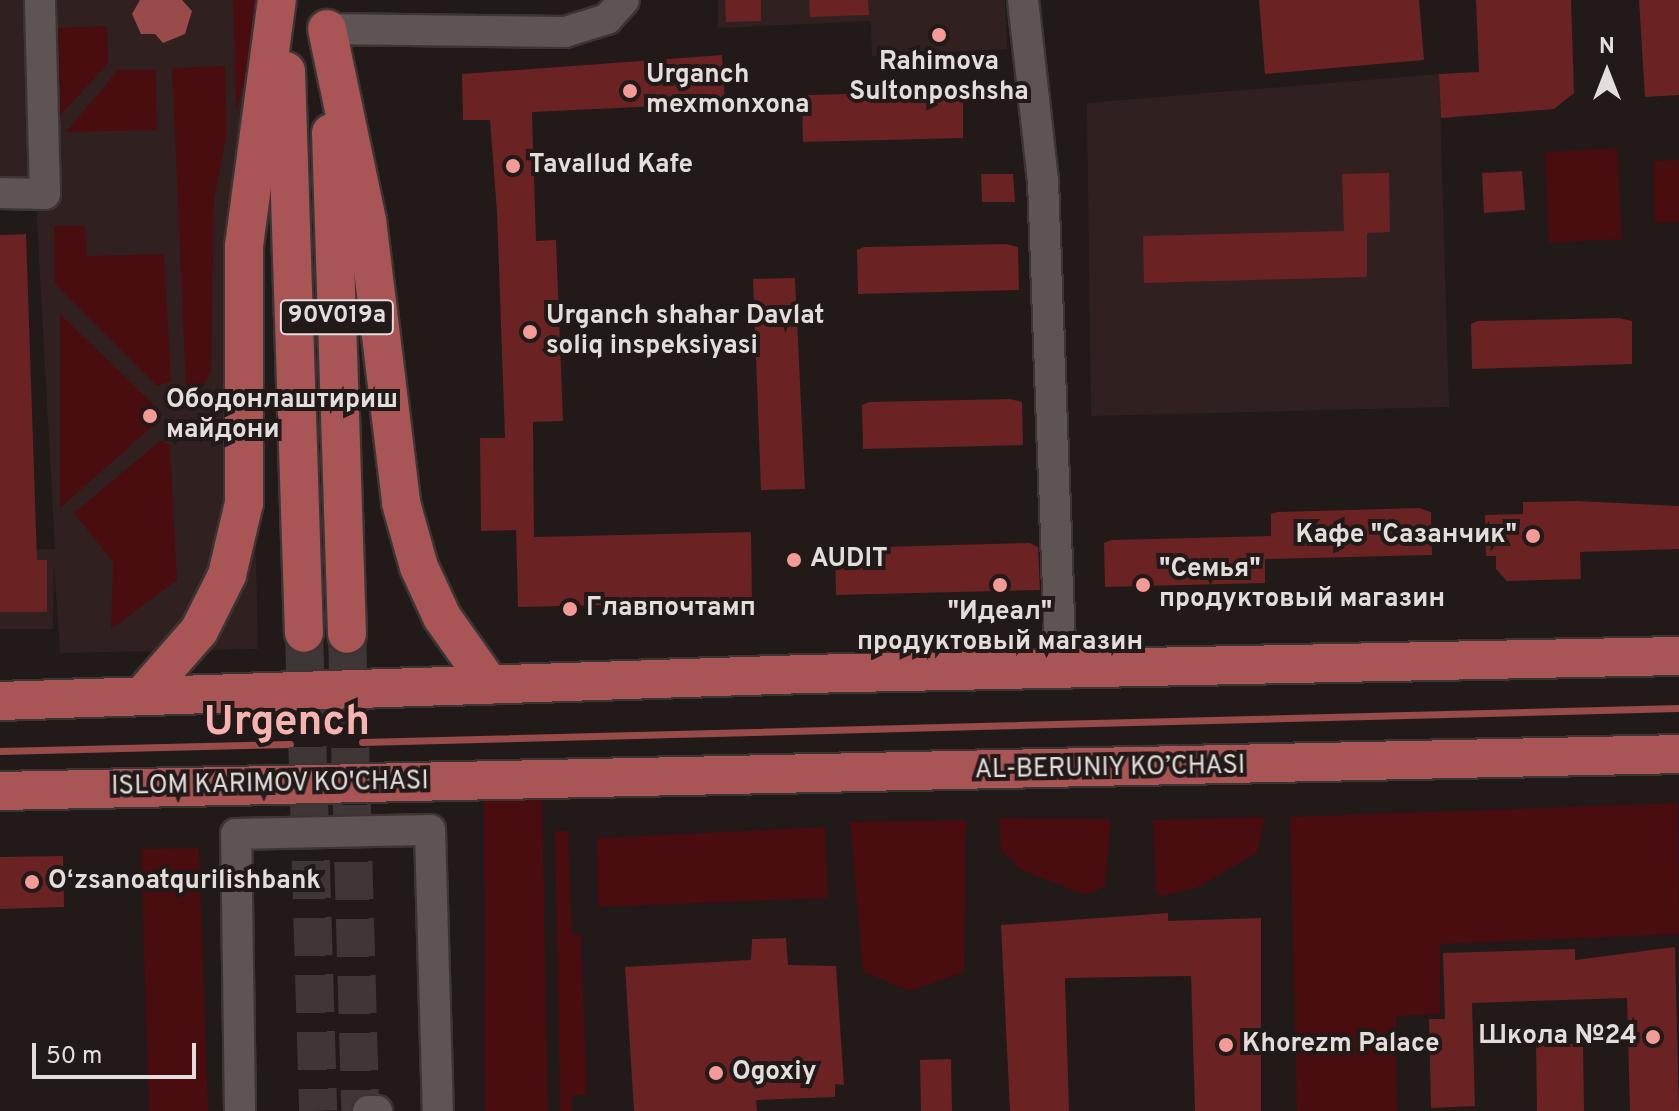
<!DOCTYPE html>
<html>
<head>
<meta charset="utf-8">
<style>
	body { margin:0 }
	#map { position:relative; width:1679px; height:1111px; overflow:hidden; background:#221919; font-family:Overpass,sans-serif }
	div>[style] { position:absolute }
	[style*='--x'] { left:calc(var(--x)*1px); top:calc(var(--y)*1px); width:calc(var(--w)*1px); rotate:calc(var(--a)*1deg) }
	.built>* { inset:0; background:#302120 }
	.green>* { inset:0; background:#490d10 }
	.water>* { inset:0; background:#994b4a }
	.stream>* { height:7px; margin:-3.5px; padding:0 3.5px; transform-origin:3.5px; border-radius:3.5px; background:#994b4a }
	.building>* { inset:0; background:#6a2223 }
	.major-tunnel>* { height:38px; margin-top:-19px; transform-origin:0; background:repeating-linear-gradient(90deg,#3f3636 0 38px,transparent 0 57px) }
	.roads { filter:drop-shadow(2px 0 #3b3534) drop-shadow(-2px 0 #3b3534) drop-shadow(0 2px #3b3534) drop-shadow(0 -2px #3b3534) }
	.minor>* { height:30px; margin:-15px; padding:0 15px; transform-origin:15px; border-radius:15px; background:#5e5453 }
	.major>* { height:38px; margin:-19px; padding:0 19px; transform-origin:19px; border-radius:19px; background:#a95455 }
	.dots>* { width:22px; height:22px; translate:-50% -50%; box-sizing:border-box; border:4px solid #221919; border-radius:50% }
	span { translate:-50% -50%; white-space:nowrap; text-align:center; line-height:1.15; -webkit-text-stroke:8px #221919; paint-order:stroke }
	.shield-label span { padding:2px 6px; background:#221919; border:2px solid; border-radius:6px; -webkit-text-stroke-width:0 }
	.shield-label { font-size:24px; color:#e3dddc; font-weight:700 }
	.poi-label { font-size:26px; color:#e3dddc; font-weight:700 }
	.left { translate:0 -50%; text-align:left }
	.right { translate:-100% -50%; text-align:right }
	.street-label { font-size:26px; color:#e3dddc }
	.town-label { font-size:42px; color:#f7b3af; font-weight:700 }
	.north { position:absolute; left:1567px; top:32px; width:80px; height:80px; -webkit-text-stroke:6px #221919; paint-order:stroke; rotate:0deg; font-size:22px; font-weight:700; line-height:32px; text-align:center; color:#e3dddc }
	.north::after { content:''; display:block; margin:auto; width:28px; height:36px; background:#e3dddc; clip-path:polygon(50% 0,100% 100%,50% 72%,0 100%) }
	.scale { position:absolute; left:32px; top:1043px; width:164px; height:36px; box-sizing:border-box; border:4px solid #e3dddc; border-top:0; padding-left:10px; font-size:24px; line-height:28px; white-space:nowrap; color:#e3dddc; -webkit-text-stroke:6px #221919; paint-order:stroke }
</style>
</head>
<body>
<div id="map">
	<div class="built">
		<div style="clip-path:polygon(0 0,243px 0,258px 649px,60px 653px,54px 562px,53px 629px,0 629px,0 550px,55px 549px,35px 183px,0 182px)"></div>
		<div style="clip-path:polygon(718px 0,1005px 0,1007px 49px,872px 56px,871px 21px,718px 28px)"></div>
		<div style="clip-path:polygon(1439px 74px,1449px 407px,1091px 416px,1087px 103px)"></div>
	</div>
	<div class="green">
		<div style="clip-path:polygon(233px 0,259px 0,260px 29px,236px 111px)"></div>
		<div style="clip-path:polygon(107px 26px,108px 63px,57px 119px,53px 28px)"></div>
		<div style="clip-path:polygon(225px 66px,227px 131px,214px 200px,211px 371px,202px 388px,186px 389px,172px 68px)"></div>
		<div style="clip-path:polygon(118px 70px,156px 70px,157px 130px,66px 132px)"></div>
		<div style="clip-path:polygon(1617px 148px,1622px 239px,1549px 243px,1545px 152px)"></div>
		<div style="clip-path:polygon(1679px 160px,1679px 222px,1655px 223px,1653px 161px)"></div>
		<div style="clip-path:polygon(54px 226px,85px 226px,87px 256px,164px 254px,171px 381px,157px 386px,55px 284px)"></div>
		<div style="clip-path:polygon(60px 314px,153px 404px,153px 426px,60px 508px)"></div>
		<div style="clip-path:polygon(161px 440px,170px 445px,177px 580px,111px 629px,113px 562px,74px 513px)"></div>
		<div style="clip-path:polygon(484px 795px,542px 795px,548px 1111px,485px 1111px)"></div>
		<div style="clip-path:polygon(1678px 803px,1679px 934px,1440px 944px,1440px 1014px,1396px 1016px,1397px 1111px,1297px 1111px,1290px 817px)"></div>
		<div style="clip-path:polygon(1265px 817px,1257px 853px,1196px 888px,1162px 896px,1156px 892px,1153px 820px)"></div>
		<div style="clip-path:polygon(999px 818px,1111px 819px,1105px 887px,1084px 895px,1020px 869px,1001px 850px)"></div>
		<div style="clip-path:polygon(966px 820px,964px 972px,910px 991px,863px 972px,850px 822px)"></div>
		<div style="clip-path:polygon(825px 827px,828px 898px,598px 907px,597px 838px)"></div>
		<div style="clip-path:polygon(555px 831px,568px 831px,572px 934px,581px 935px,587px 1095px,572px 1095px,572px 1111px,560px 1111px)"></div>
		<div style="clip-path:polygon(199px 848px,208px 1111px,149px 1111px,141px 849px)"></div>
	</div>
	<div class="water">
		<div style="clip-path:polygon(140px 0,182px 0,192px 11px,185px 34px,163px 43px,155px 34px,141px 34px,132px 14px)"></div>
	</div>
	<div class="stream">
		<div style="--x:362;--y:742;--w:1317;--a:-1.48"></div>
		<div style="--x:0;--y:751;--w:290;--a:-1.4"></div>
	</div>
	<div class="building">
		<div style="clip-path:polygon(725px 0,761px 0,761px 21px,726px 22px)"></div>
		<div style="clip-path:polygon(809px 0,868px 0,869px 15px,810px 17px)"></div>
		<div style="clip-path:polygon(1259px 0,1419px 0,1424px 60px,1265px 74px)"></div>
		<div style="clip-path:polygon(1476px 0,1571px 0,1574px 93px,1554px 109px,1441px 118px,1439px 74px,1479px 72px)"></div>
		<div style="clip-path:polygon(1639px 0,1679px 0,1679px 95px,1645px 97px)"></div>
		<div style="clip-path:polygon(722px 55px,725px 103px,532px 112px,536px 241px,556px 240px,563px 421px,533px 422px,534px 537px,751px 532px,752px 602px,518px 607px,516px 530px,481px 531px,480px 438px,505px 438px,497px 212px,490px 120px,463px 120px,462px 74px)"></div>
		<div style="clip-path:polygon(950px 91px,963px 94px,963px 138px,803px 142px,802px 97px,809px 95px)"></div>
		<div style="clip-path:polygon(1522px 171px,1525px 210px,1484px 213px,1482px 173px)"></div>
		<div style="clip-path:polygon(1389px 173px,1390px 232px,1367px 233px,1367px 277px,1144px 283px,1143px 236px,1344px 231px,1342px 174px)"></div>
		<div style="clip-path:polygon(981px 174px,1013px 174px,1015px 202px,982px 202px)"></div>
		<div style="clip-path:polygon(26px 234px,37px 560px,47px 560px,47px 612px,0 612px,0 235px)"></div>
		<div style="clip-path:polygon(1006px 244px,1018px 247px,1019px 290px,858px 294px,857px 250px,864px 247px)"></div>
		<div style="clip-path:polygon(795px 278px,805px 489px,761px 490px,753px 279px)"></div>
		<div style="clip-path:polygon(1619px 318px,1632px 321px,1632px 364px,1472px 369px,1471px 324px,1478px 321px)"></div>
		<div style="clip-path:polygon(1010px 399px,1022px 402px,1023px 445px,863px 449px,862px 405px,869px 402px)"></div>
		<div style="clip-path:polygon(1578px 501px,1679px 506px,1679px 549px,1580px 552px,1581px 579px,1507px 581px,1496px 569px,1496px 556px,1486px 556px,1485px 515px,1523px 514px,1523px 502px)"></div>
		<div style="clip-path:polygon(1419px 508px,1431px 512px,1432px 555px,1265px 559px,1265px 583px,1105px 587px,1104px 543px,1111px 540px,1271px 536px,1271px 514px,1278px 512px)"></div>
		<div style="clip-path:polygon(1030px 543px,1038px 547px,1040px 590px,836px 595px,835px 551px,842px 548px)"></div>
		<div style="clip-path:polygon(63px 856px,64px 907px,0 909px,0 857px)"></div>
		<div style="clip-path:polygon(1168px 913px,1168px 921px,1261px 918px,1261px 1111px,1195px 1111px,1191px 976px,1065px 978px,1069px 1111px,1010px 1111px,1001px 925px)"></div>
		<div style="clip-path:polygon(786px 938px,788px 965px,836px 966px,844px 1085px,835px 1084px,835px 1097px,756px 1100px,757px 1111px,634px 1111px,625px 967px,751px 960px,752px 939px)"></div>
		<div style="clip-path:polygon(1675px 947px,1679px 1111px,1630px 1111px,1627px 998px,1472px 1003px,1475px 1106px,1431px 1108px,1429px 1019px,1445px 1019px,1443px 953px,1575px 949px,1575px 960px)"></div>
		<div style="clip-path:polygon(1536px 1044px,1583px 1044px,1584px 1111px,1537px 1111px)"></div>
		<div style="clip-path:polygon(951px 1059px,952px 1111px,921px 1111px,920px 1060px)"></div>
	</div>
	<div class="major-tunnel">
		<div style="--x:304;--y:633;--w:478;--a:88.3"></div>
		<div style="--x:347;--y:634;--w:477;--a:88.4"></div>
	</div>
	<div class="roads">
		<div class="minor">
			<div style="--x:1023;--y:0;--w:182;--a:83.7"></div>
			<div style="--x:1043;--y:181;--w:488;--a:87.9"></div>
			<div style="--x:327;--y:29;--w:238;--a:0.7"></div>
			<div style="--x:565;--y:32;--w:44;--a:-17.2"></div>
			<div style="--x:607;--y:19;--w:25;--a:-48"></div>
			<div style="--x:0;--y:193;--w:45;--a:1.3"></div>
			<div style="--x:45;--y:194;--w:194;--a:-91.5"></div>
			<div style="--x:240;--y:1111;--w:277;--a:-90.8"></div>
			<div style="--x:236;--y:834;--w:194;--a:-1.2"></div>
			<div style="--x:430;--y:830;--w:281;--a:88.4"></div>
			<div style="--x:368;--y:1111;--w:9;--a:0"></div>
		</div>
		<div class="major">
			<div style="--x:327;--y:29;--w:195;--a:78.2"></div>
			<div style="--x:367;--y:220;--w:285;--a:83.1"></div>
			<div style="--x:401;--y:503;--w:66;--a:74.3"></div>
			<div style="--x:419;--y:567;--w:55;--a:65.3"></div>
			<div style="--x:442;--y:617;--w:83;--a:54.8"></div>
			<div style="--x:286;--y:71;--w:562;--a:88.17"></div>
			<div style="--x:331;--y:133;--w:501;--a:88.17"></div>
			<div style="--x:142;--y:696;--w:86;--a:-48.8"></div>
			<div style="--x:199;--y:631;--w:63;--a:-63.4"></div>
			<div style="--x:227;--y:575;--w:74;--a:-76.7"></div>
			<div style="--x:244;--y:503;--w:257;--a:-90"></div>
			<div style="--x:244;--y:246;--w:248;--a:-82.4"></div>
			<div style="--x:0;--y:701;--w:804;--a:-1.92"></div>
			<div style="--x:804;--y:674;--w:875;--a:-1.18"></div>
			<div style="--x:0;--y:791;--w:1679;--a:-1.26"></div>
		</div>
	</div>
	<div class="dots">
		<div style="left:939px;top:35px;background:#f59b97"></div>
		<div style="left:630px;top:91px;background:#f59b97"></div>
		<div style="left:513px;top:166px;background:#f59b97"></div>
		<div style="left:530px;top:332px;background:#f59b97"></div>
		<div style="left:150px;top:416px;background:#f59b97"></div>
		<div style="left:1533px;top:536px;background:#f59b97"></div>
		<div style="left:794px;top:560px;background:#f59b97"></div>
		<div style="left:1000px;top:585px;background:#f59b97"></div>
		<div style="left:1143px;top:585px;background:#f59b97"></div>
		<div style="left:570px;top:609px;background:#f59b97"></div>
		<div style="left:32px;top:882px;background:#f59b97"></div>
		<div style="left:1653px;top:1037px;background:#f59b97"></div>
		<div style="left:1226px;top:1045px;background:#f59b97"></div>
		<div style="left:716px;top:1073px;background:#f59b97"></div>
	</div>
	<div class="shield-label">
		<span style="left:337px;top:317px">90V019a</span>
	</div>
	<div class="poi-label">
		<span style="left:939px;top:78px">Rahimova<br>Sultonposhsha</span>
		<span class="left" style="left:646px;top:91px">Urganch<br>mexmonxona</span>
		<span class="left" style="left:529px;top:166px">Tavallud Kafe</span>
		<span class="left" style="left:546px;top:332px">Urganch shahar Davlat<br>soliq inspeksiyasi</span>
		<span class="left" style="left:166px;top:416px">Ободонлаштириш<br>майдони</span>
		<span class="right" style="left:1517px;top:536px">Кафе "Сазанчик"</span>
		<span class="left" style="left:810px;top:560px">AUDIT</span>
		<span class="left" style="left:1159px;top:585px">"Семья"<br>продуктовый магазин</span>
		<span class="left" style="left:586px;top:609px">Главпочтамп</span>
		<span style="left:1000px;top:628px">"Идеал"<br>продуктовый магазин</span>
		<span class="left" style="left:48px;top:882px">Oʻzsanoatqurilishbank</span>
		<span class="right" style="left:1637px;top:1037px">Школа №24</span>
		<span class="left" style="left:1242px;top:1045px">Khorezm Palace</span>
		<span class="left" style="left:732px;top:1073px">Ogoxiy</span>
	</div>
	<div class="street-label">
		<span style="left:1110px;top:769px;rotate:-1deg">AL-BERUNIY KO’CHASI</span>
		<span style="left:270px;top:785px;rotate:-1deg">ISLOM KARIMOV KO'CHASI</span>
	</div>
	<div class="town-label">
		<span style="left:287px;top:724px">Urgench</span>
	</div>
	<div class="north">N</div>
	<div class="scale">50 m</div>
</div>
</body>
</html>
